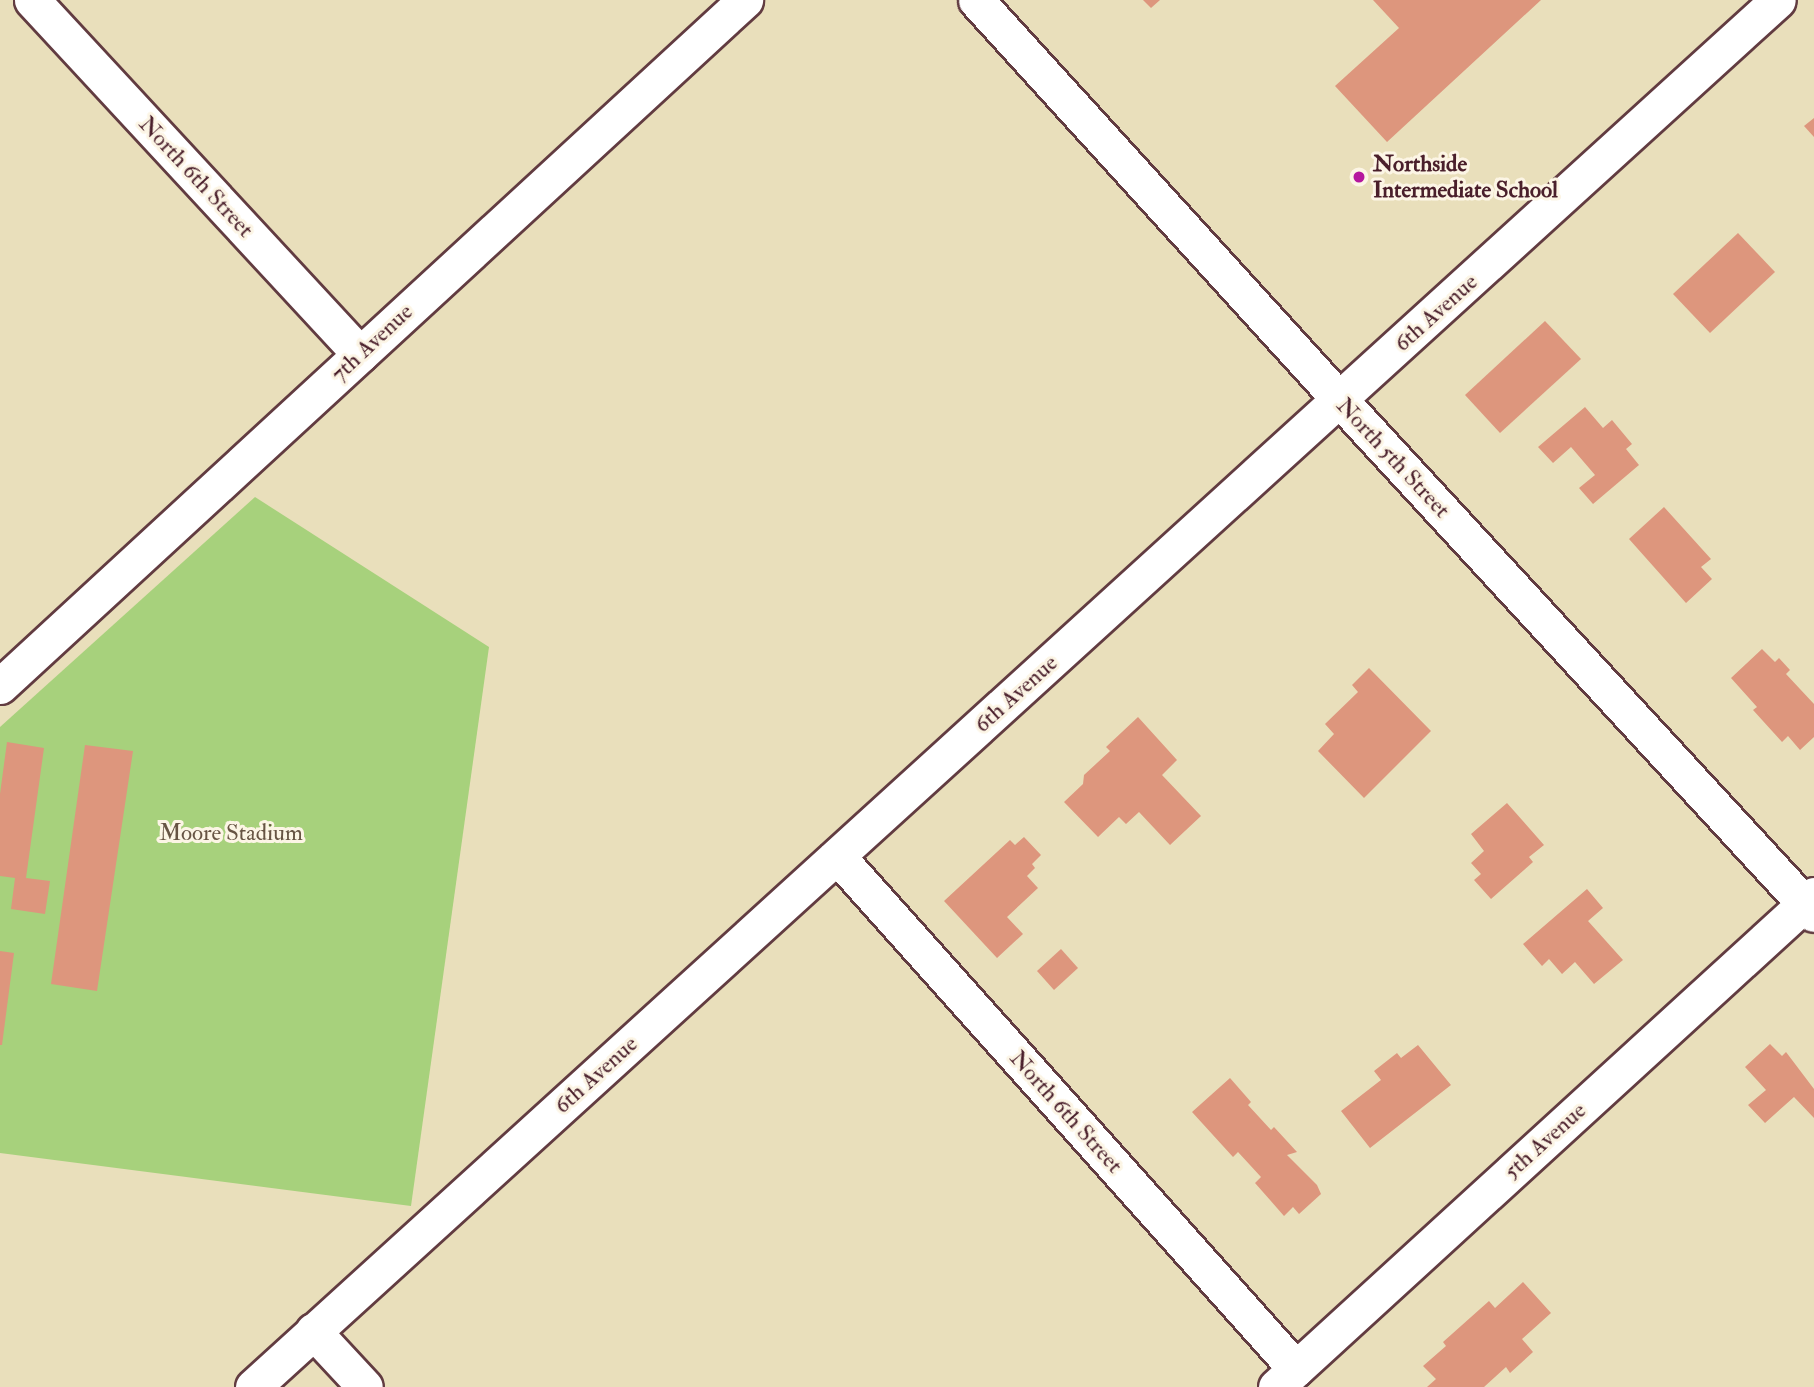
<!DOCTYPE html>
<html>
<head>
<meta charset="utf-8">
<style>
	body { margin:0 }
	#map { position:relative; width:1814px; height:1387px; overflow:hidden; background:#e9dfbb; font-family:"IM FELL Double Pica",serif }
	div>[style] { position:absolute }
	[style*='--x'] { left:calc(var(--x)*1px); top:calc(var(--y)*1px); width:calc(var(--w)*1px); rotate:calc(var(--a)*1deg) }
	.green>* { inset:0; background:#a7d17c }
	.building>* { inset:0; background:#dd967d }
	.roads { filter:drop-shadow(2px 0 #623c41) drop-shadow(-2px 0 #623c41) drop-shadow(0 2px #623c41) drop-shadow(0 -2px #623c41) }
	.minor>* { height:35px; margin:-17.5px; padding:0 17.5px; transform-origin:17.5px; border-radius:17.5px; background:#fff }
	.dots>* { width:19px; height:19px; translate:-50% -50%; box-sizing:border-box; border:4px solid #fcf5e5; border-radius:50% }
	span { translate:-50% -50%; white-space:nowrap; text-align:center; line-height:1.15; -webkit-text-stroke:6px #fcf5e5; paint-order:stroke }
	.poi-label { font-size:23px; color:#4a1f2b; font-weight:700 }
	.left { translate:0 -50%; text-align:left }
	.street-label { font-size:23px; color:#4a1f2b }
	.park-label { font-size:23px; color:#665443 }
</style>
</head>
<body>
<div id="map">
	<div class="green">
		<div style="clip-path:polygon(255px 497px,489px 647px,411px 1206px,0 1153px,0 727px)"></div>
	</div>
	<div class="building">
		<div style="clip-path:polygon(1143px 0,1160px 0,1151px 8px)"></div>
		<div style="clip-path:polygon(1373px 0,1541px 0,1387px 142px,1335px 86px,1399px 28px)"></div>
		<div style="clip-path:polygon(1814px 118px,1814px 137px,1804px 126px)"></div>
		<div style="clip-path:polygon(1738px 233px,1775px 272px,1710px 333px,1673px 294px)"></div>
		<div style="clip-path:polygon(1545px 321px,1581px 359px,1500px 433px,1465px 395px)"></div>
		<div style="clip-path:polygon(1585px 407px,1603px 428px,1612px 420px,1632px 444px,1626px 449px,1639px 465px,1593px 504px,1579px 488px,1595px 475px,1571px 447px,1553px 463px,1538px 447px)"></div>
		<div style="clip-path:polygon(1664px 507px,1711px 559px,1701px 567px,1712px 579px,1686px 603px,1629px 539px)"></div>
		<div style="clip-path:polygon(1762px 649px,1775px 662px,1779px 658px,1790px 670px,1786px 674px,1814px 704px,1814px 737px,1800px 750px,1788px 736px,1782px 742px,1753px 710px,1757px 707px,1731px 678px)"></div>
		<div style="clip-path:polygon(1369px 668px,1431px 731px,1364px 798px,1318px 751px,1334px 734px,1325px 724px,1358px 692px,1352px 685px)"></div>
		<div style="clip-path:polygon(1138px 717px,1177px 760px,1162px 775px,1201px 816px,1170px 845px,1139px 812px,1126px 824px,1119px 817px,1098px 837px,1064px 802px,1083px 784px,1084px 775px,1110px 751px,1106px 747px)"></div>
		<div style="clip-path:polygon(7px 742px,44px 748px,26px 878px,50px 881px,45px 914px,11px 909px,15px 878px,0 876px,0 794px)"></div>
		<div style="clip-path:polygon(85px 745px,133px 751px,97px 991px,51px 984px)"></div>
		<div style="clip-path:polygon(1507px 803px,1544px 845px,1529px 857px,1533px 862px,1491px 899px,1474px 880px,1481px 874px,1471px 863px,1484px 851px,1471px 834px)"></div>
		<div style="clip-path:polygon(1024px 837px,1041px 855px,1032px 864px,1035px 868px,1027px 876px,1038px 888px,1007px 917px,1023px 934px,997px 958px,944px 901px,1010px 840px,1015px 845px)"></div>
		<div style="clip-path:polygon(1587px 889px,1603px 908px,1588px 921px,1623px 960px,1594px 984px,1575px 962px,1562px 974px,1549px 959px,1542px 966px,1523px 944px)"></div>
		<div style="clip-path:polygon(1061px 949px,1078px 968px,1054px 990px,1037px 971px)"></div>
		<div style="clip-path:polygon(0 951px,14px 953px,2px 1045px,0 1045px)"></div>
		<div style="clip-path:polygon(1770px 1044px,1782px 1056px,1786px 1052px,1814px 1089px,1814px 1118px,1794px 1097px,1765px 1123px,1748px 1105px,1766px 1090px,1745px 1067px)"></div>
		<div style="clip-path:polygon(1418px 1045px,1451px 1085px,1370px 1148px,1341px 1111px,1381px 1080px,1374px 1071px,1397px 1053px,1401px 1058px)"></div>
		<div style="clip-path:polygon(1230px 1078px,1251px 1102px,1248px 1105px,1271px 1130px,1274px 1127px,1297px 1152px,1287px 1155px,1317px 1185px,1321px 1194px,1299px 1214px,1293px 1207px,1284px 1216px,1255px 1183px,1261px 1177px,1238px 1152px,1233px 1157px,1192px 1112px)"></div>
		<div style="clip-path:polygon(1523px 1282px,1551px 1313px,1522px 1339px,1533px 1352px,1510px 1373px,1506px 1367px,1484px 1387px,1427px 1387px,1436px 1379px,1423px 1366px,1446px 1346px,1443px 1342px,1489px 1301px,1495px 1308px)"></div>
	</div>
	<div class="roads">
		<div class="minor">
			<div style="--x:32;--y:0;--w:483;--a:47.2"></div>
			<div style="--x:976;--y:0;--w:541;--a:47.7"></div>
			<div style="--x:1340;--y:400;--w:699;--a:47.32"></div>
			<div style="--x:0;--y:686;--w:1013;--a:-42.64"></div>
			<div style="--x:837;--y:856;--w:688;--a:48.18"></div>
			<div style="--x:313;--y:1331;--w:76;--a:47.1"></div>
			<div style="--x:253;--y:1387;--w:2061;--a:-42.29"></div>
			<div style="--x:1276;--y:1387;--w:729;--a:-42.44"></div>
		</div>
	</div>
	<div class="dots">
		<div style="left:1359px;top:177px;background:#b5179e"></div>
	</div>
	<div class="poi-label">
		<span class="left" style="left:1373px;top:177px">Northside<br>Intermediate School</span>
	</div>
	<div class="street-label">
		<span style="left:196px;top:177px;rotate:47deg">North 6th Street</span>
		<span style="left:1436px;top:313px;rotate:-42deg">6th Avenue</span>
		<span style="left:372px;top:343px;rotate:-43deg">7th Avenue</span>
		<span style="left:1393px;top:458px;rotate:47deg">North 5th Street</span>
		<span style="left:1016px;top:694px;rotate:-42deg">6th Avenue</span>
		<span style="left:596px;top:1075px;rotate:-42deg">6th Avenue</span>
		<span style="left:1066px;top:1112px;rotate:48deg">North 6th Street</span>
		<span style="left:1545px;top:1141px;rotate:-42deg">5th Avenue</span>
	</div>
	<div class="park-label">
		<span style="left:231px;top:833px">Moore Stadium</span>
	</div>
</div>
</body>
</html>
